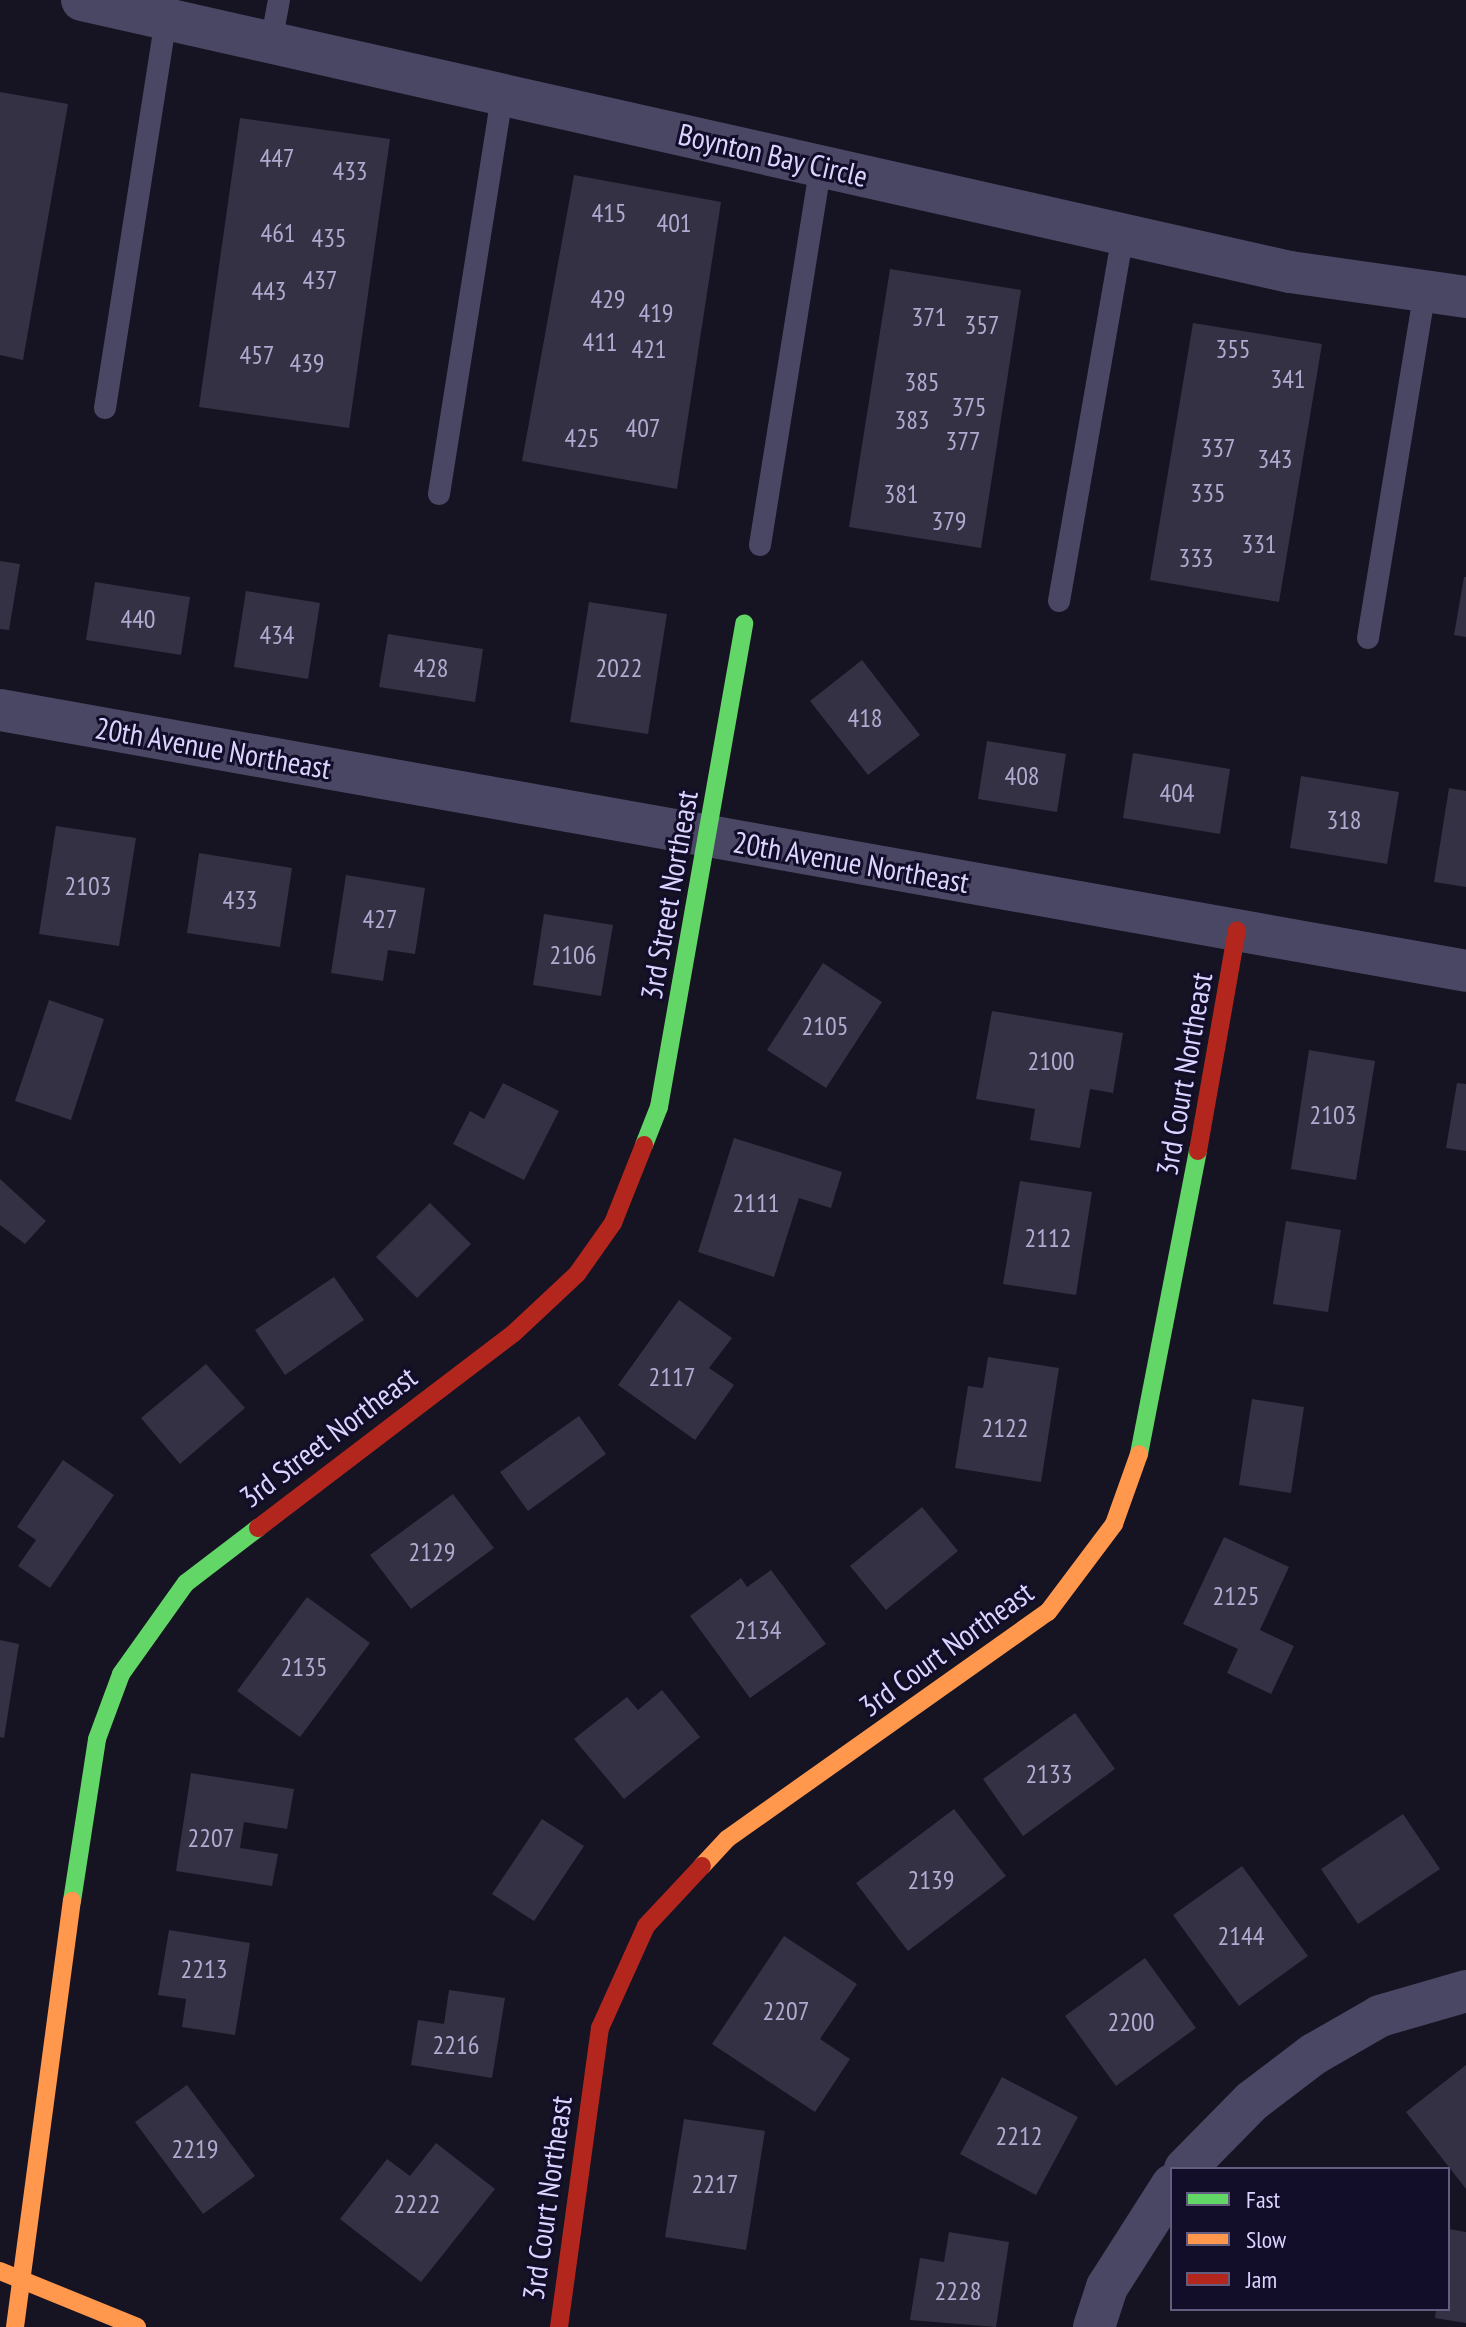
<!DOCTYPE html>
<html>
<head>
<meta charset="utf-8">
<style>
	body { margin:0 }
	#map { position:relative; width:1466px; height:2327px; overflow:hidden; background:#161322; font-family:"PT Sans Narrow",sans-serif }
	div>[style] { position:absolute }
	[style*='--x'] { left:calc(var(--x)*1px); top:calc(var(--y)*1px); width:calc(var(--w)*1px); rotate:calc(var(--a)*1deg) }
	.building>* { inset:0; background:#343144 }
	.lane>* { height:22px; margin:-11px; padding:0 11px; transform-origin:11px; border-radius:11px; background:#494763 }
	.street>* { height:42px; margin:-21px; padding:0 21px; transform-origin:21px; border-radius:21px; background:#494763 }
	.fast>* { height:18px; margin:-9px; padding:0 9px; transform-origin:9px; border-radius:9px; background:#63d668 }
	.slow>* { height:18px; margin:-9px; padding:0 9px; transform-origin:9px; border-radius:9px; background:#ff974d }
	.jam>* { height:18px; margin:-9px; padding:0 9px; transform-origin:9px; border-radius:9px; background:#b3261e }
	span { translate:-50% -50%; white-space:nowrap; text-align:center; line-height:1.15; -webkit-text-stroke:6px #120d28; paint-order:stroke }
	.number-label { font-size:26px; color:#b0abd0 }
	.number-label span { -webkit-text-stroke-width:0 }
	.street-label { font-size:30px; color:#dad4ff }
	.legend { position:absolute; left:1170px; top:2167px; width:280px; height:144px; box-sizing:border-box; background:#120d28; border:2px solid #625d7e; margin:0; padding:10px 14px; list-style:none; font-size:24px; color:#dad4ff }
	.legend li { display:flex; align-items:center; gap:16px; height:40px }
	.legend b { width:40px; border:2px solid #625d7e }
</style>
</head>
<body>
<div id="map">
	<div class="building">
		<div style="clip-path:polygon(0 92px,68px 104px,23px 360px,0 355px)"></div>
		<div style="clip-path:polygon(240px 118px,390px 139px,349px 428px,199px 407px)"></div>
		<div style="clip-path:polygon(574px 175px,721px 202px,677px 489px,522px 461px)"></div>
		<div style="clip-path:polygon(890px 269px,1021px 290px,981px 548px,849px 527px)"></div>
		<div style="clip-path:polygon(1193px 323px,1322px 344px,1279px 602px,1150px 580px)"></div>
		<div style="clip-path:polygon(0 561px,20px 564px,9px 630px,0 629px)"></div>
		<div style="clip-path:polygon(1464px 577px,1466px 577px,1466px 637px,1454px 635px)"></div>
		<div style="clip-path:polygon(95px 582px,190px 597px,181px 655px,86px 640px)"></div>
		<div style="clip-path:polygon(246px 591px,320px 603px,308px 679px,234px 667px)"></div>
		<div style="clip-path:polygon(589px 602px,667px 614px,648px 734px,570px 722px)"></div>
		<div style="clip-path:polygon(388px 634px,483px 649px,475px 702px,379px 687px)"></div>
		<div style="clip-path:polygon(862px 660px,920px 735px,868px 775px,810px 701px)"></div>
		<div style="clip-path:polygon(987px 741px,1066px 754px,1057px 812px,978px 799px)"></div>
		<div style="clip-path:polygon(1133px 753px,1230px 769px,1220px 834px,1123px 818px)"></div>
		<div style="clip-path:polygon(1301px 776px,1399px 792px,1387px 864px,1290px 848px)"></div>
		<div style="clip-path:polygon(1449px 788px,1466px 791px,1466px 887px,1434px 882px)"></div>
		<div style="clip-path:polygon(56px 826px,136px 838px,119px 946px,39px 934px)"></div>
		<div style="clip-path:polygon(199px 853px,292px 868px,280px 947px,187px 933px)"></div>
		<div style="clip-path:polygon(346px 875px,425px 888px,415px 954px,388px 950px,383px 981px,331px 973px)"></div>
		<div style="clip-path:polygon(544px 914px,613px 925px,601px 996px,533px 985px)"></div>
		<div style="clip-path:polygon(823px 963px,882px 1002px,826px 1088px,767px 1050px)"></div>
		<div style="clip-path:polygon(49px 1000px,104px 1019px,71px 1120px,15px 1101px)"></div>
		<div style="clip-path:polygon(992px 1011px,1123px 1033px,1113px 1093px,1090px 1089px,1080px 1148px,1030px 1140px,1035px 1109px,976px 1099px)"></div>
		<div style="clip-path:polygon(1309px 1050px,1375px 1061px,1356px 1180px,1291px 1169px)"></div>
		<div style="clip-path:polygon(503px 1083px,559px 1111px,524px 1180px,453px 1144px,470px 1111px,484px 1119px)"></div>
		<div style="clip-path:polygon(1457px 1083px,1466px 1084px,1466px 1151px,1446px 1148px)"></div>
		<div style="clip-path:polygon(734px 1138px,842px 1172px,831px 1208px,799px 1198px,774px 1277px,698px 1252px)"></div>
		<div style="clip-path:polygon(0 1179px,46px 1221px,25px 1244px,0 1225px)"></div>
		<div style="clip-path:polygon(1020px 1181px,1092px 1192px,1076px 1295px,1003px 1284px)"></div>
		<div style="clip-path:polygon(430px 1203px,471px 1244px,417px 1298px,376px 1257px)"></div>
		<div style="clip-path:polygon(1286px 1221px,1341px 1230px,1328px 1312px,1273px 1304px)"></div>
		<div style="clip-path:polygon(334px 1277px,364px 1320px,285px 1375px,255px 1330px)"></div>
		<div style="clip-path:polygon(679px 1300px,732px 1338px,709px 1368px,734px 1385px,695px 1440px,618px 1385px)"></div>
		<div style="clip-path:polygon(988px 1357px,1059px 1368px,1041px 1482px,955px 1468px,968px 1386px,983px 1388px)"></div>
		<div style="clip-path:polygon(206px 1364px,245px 1408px,180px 1464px,141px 1418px)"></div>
		<div style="clip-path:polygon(1252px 1399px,1304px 1407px,1291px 1493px,1239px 1485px)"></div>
		<div style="clip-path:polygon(579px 1416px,606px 1454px,528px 1511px,500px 1472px)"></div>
		<div style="clip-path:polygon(63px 1460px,114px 1495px,50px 1588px,18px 1566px,36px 1540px,17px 1527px)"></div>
		<div style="clip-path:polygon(453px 1494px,494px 1548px,411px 1609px,370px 1555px)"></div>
		<div style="clip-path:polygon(922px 1507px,958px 1551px,886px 1610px,850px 1566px)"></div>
		<div style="clip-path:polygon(1224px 1537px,1289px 1567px,1260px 1630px,1294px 1646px,1271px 1694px,1227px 1673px,1238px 1649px,1183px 1624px)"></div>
		<div style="clip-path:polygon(771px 1570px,826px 1644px,750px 1698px,690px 1616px,741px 1578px,747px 1587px)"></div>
		<div style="clip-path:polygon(307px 1597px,370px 1643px,300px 1737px,237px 1691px)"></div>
		<div style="clip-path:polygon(0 1640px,19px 1644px,4px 1738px,0 1737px)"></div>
		<div style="clip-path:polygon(662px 1690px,700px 1737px,624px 1799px,574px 1739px,627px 1697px,638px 1710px)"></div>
		<div style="clip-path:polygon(1075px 1713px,1115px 1769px,1023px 1836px,983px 1779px)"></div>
		<div style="clip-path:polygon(191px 1773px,294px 1789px,287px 1829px,244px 1822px,240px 1848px,278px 1854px,272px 1886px,176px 1871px)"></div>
		<div style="clip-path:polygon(954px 1809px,1006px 1876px,908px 1951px,856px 1883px)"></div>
		<div style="clip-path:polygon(1403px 1814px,1440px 1869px,1358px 1924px,1321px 1869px)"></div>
		<div style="clip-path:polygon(542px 1819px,584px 1846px,534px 1921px,492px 1894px)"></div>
		<div style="clip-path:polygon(1242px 1866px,1308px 1956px,1239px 2006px,1173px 1915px)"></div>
		<div style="clip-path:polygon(169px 1930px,250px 1943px,235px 2035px,182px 2027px,186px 1999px,158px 1995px)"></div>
		<div style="clip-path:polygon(784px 1936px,857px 1984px,820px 2039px,850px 2059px,815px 2112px,712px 2044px)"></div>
		<div style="clip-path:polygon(1145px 1958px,1196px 2028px,1116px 2086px,1065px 2016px)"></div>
		<div style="clip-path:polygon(449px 1990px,505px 1998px,492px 2078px,411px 2065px,418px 2020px,444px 2024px)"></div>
		<div style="clip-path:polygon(1466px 2065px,1466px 2189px,1406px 2112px)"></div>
		<div style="clip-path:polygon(1002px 2077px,1078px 2117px,1036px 2195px,960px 2154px)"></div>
		<div style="clip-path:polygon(187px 2085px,255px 2176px,203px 2214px,135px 2122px)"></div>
		<div style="clip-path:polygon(684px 2119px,765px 2131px,746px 2250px,665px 2237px)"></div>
		<div style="clip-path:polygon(436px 2143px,495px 2189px,421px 2282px,340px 2219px,387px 2159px,410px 2176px)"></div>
		<div style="clip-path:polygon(1449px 2229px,1466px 2232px,1466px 2323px,1435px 2318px,1436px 2309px,1448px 2309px)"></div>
		<div style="clip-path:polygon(949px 2232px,1009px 2242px,996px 2327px,910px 2320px,920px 2258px,944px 2262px)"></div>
	</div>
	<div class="lane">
		<div style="--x:271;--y:43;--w:44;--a:-79.5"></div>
		<div style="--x:105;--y:408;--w:394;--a:-81.1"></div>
		<div style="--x:439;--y:494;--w:405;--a:-81"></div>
		<div style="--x:760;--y:545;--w:384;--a:-80.9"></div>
		<div style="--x:1059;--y:601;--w:373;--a:-80.1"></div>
		<div style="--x:1368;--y:638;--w:352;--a:-80.7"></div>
	</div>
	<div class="street">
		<div style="--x:82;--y:0;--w:1238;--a:12.69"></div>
		<div style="--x:1290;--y:272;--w:178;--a:8.1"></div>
		<div style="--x:0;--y:710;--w:1489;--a:10.09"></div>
		<div style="--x:1185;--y:2169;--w:95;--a:-45.4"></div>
		<div style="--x:1252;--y:2101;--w:78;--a:-37.2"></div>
		<div style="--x:1314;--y:2054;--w:76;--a:-29.9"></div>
		<div style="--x:1380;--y:2016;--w:90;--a:-16.2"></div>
		<div style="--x:1094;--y:2327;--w:42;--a:-72"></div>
		<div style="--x:1107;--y:2287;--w:121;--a:-57.5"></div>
	</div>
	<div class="fast">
		<div style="--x:644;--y:1145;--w:41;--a:-68.5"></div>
		<div style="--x:659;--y:1107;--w:491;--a:-80"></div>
		<div style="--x:1139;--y:1454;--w:309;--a:-79"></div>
		<div style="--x:72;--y:1901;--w:164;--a:-81.2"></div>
		<div style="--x:97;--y:1739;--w:69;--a:-69.7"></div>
		<div style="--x:121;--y:1674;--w:112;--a:-54.5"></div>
		<div style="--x:186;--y:1583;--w:91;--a:-37.4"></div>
	</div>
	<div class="slow">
		<div style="--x:702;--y:1866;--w:37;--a:-47"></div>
		<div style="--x:727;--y:1839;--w:393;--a:-35.3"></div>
		<div style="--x:1048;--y:1612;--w:110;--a:-53.1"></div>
		<div style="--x:1114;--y:1524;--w:74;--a:-70.3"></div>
		<div style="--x:0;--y:2271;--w:148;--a:22.2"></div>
		<div style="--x:15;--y:2327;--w:430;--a:-82.4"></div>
	</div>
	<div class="jam">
		<div style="--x:1198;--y:1151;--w:224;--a:-80"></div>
		<div style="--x:258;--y:1528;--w:322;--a:-37.3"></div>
		<div style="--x:514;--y:1333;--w:86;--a:-43.1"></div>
		<div style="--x:577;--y:1274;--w:62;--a:-54.8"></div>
		<div style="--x:613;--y:1223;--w:84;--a:-68.3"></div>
		<div style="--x:559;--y:2327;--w:302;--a:-82.2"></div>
		<div style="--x:600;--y:2028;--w:112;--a:-65.7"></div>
		<div style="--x:646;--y:1926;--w:82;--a:-47"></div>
	</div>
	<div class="number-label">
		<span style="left:277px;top:158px">447</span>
		<span style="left:350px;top:171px">433</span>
		<span style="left:609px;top:213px">415</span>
		<span style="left:674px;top:223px">401</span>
		<span style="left:278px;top:233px">461</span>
		<span style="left:329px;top:238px">435</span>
		<span style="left:320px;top:280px">437</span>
		<span style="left:269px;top:291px">443</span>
		<span style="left:608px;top:299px">429</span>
		<span style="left:656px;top:313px">419</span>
		<span style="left:929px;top:317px">371</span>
		<span style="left:982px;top:325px">357</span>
		<span style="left:600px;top:342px">411</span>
		<span style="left:649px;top:349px">421</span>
		<span style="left:1233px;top:349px">355</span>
		<span style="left:257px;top:355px">457</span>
		<span style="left:307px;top:363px">439</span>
		<span style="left:1288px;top:379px">341</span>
		<span style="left:922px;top:382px">385</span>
		<span style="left:969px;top:407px">375</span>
		<span style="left:912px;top:420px">383</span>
		<span style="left:643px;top:428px">407</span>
		<span style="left:582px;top:438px">425</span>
		<span style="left:963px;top:441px">377</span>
		<span style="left:1218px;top:448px">337</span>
		<span style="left:1275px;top:459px">343</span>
		<span style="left:1208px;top:493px">335</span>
		<span style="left:901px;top:494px">381</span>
		<span style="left:949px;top:521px">379</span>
		<span style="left:1259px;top:544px">331</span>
		<span style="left:1196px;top:558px">333</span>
		<span style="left:138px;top:619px">440</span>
		<span style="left:277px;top:635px">434</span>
		<span style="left:431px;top:668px">428</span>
		<span style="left:619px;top:668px">2022</span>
		<span style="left:865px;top:718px">418</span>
		<span style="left:1022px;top:776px">408</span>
		<span style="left:1177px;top:793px">404</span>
		<span style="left:1344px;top:820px">318</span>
		<span style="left:88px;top:886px">2103</span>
		<span style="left:240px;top:900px">433</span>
		<span style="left:380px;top:919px">427</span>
		<span style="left:573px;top:955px">2106</span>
		<span style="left:825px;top:1026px">2105</span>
		<span style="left:1051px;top:1061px">2100</span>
		<span style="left:1333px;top:1115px">2103</span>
		<span style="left:756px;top:1203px">2111</span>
		<span style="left:1048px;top:1238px">2112</span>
		<span style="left:672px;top:1377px">2117</span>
		<span style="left:1005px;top:1428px">2122</span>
		<span style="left:432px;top:1552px">2129</span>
		<span style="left:1236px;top:1596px">2125</span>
		<span style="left:758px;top:1630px">2134</span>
		<span style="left:304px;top:1667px">2135</span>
		<span style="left:1049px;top:1774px">2133</span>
		<span style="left:211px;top:1838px">2207</span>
		<span style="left:931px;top:1880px">2139</span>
		<span style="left:1241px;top:1936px">2144</span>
		<span style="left:204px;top:1969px">2213</span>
		<span style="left:786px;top:2011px">2207</span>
		<span style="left:1131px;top:2022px">2200</span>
		<span style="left:456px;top:2045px">2216</span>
		<span style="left:1019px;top:2136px">2212</span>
		<span style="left:195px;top:2149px">2219</span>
		<span style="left:715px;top:2184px">2217</span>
		<span style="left:417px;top:2204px">2222</span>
		<span style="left:958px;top:2291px">2228</span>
	</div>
	<div class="street-label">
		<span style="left:773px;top:155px;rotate:13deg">Boynton Bay Circle</span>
		<span style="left:213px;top:748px;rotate:10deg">20th Avenue Northeast</span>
		<span style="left:851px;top:862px;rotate:10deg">20th Avenue Northeast</span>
		<span style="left:669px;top:895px;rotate:-80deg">3rd Street Northeast</span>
		<span style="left:1184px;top:1074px;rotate:-80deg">3rd Court Northeast</span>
		<span style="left:328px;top:1437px;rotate:-37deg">3rd Street Northeast</span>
		<span style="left:946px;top:1649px;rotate:-36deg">3rd Court Northeast</span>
		<span style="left:547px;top:2198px;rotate:-82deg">3rd Court Northeast</span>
	</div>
	<ul class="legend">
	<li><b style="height:10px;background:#63d668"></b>Fast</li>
	<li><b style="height:10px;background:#ff974d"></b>Slow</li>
	<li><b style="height:10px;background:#b3261e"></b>Jam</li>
	</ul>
</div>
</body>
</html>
